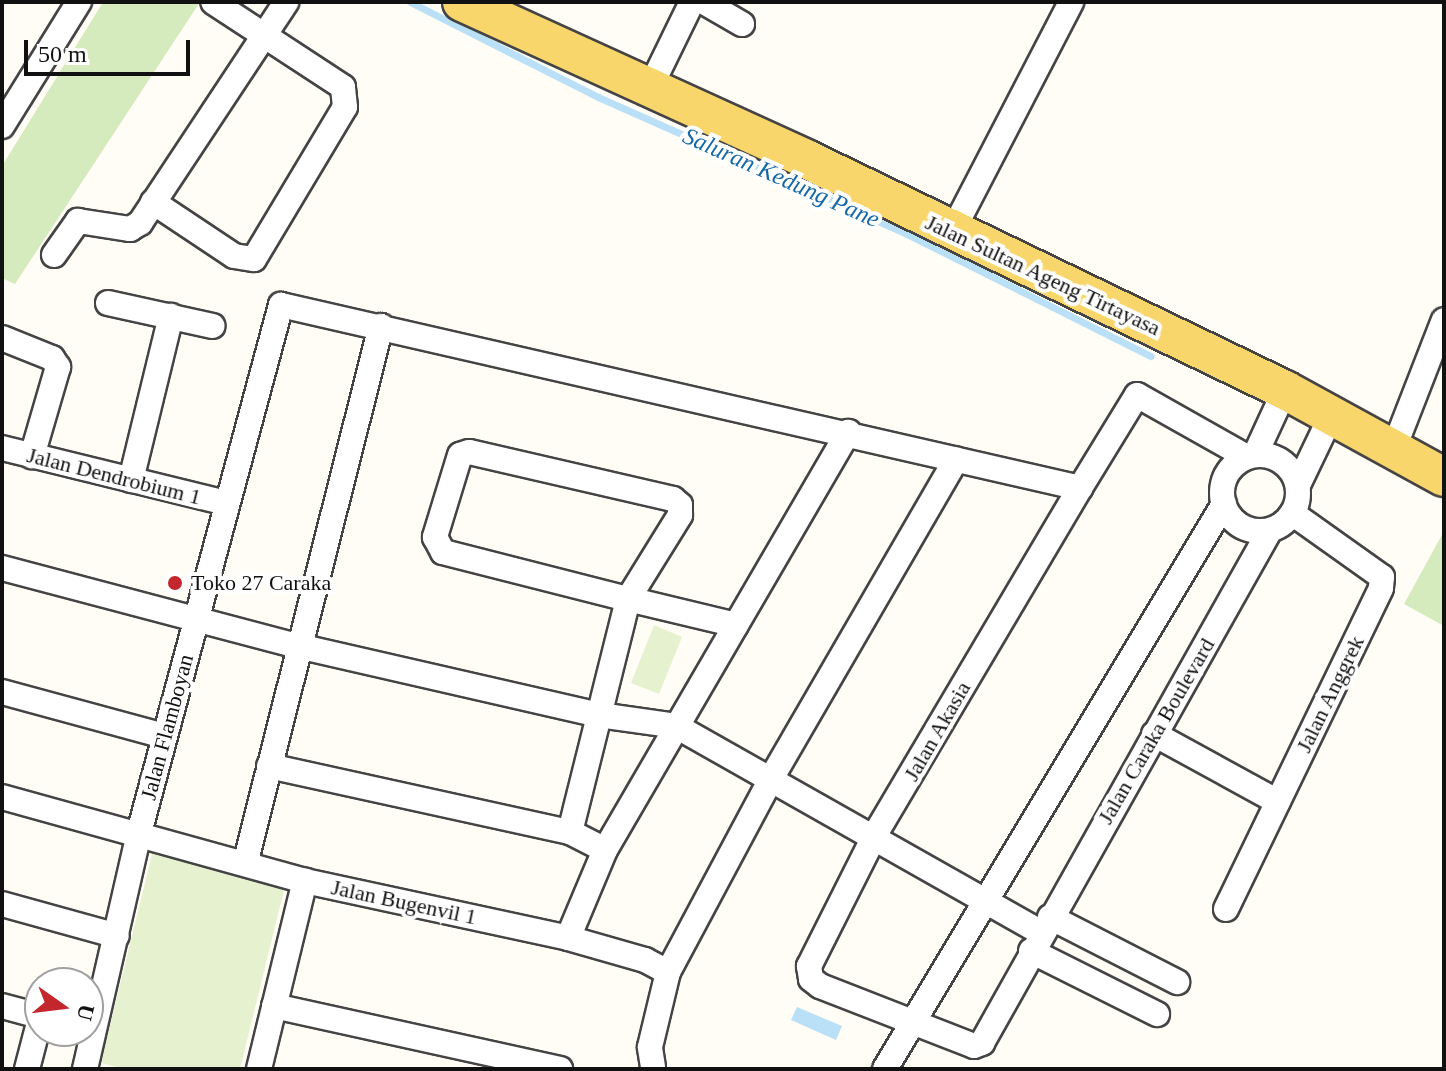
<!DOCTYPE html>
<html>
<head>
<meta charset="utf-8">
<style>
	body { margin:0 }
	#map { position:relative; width:1446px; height:1071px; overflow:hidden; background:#fffdf5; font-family:"Times New Roman",serif }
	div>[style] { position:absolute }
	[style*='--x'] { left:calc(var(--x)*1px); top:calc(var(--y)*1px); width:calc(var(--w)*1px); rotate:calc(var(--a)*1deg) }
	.green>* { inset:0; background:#d5ebbd }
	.pitch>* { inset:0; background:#e6f2cf }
	.water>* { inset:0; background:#b9e0f7 }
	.stream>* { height:7px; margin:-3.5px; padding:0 3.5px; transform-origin:3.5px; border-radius:3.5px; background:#b9e0f7 }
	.roads { filter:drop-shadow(2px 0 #444) drop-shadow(-2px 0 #444) drop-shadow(0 2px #444) drop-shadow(0 -2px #444) }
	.street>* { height:24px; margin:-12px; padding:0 12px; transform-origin:12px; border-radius:12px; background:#fff }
	.street>.ring { margin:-12px; padding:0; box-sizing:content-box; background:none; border:24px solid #fff; border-radius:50% }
	.primary>* { height:38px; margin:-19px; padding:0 19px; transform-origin:19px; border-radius:19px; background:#f9d66b }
	.dots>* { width:22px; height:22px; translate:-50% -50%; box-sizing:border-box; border:4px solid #fff; border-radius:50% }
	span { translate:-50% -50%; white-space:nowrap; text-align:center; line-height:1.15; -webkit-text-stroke:8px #fff; paint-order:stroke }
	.street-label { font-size:22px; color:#111 }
	.poi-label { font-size:22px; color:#111 }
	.left { translate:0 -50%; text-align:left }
	.water-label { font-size:24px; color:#1768a6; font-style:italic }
	.frame { position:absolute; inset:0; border:4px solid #111; pointer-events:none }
	.north { position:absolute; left:24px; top:967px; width:80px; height:80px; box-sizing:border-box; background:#fff; border:2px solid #a0a0a0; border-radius:50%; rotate:104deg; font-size:22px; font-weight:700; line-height:32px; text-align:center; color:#111 }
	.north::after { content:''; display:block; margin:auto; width:28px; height:36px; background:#c4262e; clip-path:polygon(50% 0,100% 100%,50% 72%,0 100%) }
	.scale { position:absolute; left:24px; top:40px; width:166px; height:36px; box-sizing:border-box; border:4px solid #111; border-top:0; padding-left:10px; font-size:24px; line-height:28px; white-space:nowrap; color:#111; -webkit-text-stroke:6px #fff; paint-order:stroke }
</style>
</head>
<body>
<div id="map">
	<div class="green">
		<div style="clip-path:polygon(103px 2px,200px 2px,15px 284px,2px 278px,2px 166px)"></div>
		<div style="clip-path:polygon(1444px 531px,1444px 626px,1404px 604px)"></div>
	</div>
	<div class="pitch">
		<div style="clip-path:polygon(654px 625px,682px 637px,659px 694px,631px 683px)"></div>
		<div style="clip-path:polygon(152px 854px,285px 886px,240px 1069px,124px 1069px,101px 1063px)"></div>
	</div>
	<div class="water">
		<div style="clip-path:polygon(797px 1007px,842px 1026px,836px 1040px,791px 1020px)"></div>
	</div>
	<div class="stream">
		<div style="--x:410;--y:2;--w:211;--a:26.8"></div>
		<div style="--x:598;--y:97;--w:334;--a:23.9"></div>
		<div style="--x:903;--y:232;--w:277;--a:26.6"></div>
	</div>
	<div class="roads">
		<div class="street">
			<div style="--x:704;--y:2;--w:44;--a:30.1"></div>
			<div style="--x:650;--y:88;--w:96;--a:-64"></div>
			<div style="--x:2;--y:126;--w:146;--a:-58.2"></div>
			<div style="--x:153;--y:202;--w:97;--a:33.7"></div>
			<div style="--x:234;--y:256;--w:20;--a:9"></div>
			<div style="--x:254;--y:259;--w:177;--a:-59.1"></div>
			<div style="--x:345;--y:107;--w:20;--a:-96"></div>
			<div style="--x:343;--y:87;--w:155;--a:-146.8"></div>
			<div style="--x:952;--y:232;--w:259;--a:-62.6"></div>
			<div style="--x:54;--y:255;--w:42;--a:-54.8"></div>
			<div style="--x:78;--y:221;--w:53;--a:8.7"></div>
			<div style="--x:130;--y:229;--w:12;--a:-31"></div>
			<div style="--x:140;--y:223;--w:265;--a:-56.5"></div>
			<div style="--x:108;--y:303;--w:107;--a:12.4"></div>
			<div style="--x:2;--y:338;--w:54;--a:21.8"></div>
			<div style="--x:52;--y:358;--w:11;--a:56"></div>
			<div style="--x:58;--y:367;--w:93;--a:106.3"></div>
			<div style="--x:2;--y:448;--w:231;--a:13.8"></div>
			<div style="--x:1394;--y:448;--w:137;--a:-68.7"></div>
			<div style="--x:1255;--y:455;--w:72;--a:-65.2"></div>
			<div class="ring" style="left:1222px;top:455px;width:52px;height:52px"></div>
			<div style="--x:131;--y:480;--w:169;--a:-76.3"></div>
			<div style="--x:1298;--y:485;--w:79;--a:-64.4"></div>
			<div style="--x:1080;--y:488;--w:403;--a:120.6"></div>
			<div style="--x:875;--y:835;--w:147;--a:116.7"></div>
			<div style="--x:809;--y:966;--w:13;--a:81"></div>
			<div style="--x:811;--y:979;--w:11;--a:38"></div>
			<div style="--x:820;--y:986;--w:165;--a:21.3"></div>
			<div style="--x:974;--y:1046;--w:9;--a:-21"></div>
			<div style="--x:982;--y:1043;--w:588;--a:-60.69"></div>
			<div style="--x:2;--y:568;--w:306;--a:14.8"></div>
			<div style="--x:298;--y:646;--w:309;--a:12.9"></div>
			<div style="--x:599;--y:715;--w:78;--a:8.1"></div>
			<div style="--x:676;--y:726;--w:418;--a:29.5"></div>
			<div style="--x:2;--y:692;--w:168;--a:15.2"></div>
			<div style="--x:1154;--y:734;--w:141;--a:28.7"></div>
			<div style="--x:269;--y:766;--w:308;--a:12.4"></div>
			<div style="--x:570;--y:832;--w:39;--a:27"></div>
			<div style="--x:2;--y:797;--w:314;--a:15.5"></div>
			<div style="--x:305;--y:881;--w:269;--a:12.2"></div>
			<div style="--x:568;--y:938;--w:80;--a:15.9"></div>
			<div style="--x:645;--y:960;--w:26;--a:28"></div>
			<div style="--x:570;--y:832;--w:240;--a:-76"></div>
			<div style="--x:628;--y:599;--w:99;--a:-58.2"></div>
			<div style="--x:680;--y:515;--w:10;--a:-90"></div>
			<div style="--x:680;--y:505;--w:9;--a:-139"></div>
			<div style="--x:673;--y:499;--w:209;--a:-167"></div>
			<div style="--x:469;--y:452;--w:9;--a:162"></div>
			<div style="--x:460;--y:455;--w:86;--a:107"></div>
			<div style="--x:435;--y:537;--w:17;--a:62"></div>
			<div style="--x:443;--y:552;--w:191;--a:14.3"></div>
			<div style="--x:628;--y:599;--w:111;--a:13.5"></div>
			<div style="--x:245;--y:864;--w:555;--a:-75.81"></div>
			<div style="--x:2;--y:904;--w:119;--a:15.5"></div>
			<div style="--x:1226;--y:909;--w:356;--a:-64.2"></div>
			<div style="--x:1381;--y:588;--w:11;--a:-85"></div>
			<div style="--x:1382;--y:577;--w:110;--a:-144.6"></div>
			<div style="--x:1050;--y:917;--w:143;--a:27.1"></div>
			<div style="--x:568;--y:938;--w:95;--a:-67.2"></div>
			<div style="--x:605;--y:850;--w:484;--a:-59.8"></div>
			<div style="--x:1031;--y:951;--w:141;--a:26.6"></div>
			<div style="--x:2;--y:1006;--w:39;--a:15"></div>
			<div style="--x:274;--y:1006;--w:293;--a:12.4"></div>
			<div style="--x:653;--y:1067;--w:20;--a:-99"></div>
			<div style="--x:650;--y:1047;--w:77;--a:-76.5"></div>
			<div style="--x:668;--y:972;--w:221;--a:-61.9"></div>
			<div style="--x:772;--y:777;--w:367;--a:-59.9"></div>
			<div style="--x:27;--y:1069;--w:52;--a:-75.4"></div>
			<div style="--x:85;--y:1069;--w:242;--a:-77.1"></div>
			<div style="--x:139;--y:833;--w:547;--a:-74.95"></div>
			<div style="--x:281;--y:305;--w:820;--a:12.9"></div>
			<div style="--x:1080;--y:488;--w:109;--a:-58.5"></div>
			<div style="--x:1137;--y:395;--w:126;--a:29.4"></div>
			<div style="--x:259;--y:1069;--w:194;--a:-76.3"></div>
			<div style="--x:885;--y:1069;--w:659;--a:-59.04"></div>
		</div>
		<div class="primary">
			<div style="--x:462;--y:2;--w:378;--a:24.5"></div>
			<div style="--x:806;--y:159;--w:532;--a:25.75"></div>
			<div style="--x:1285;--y:390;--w:181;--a:28.7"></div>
		</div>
	</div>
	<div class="dots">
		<div style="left:175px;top:583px;background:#c4262e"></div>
	</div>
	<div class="street-label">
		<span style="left:1043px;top:275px;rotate:25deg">Jalan Sultan Ageng Tirtayasa</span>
		<span style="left:114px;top:476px;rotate:14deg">Jalan Dendrobium 1</span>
		<span style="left:1330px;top:694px;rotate:-64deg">Jalan Anggrek</span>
		<span style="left:167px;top:727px;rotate:-75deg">Jalan Flamboyan</span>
		<span style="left:937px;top:731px;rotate:-60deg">Jalan Akasia</span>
		<span style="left:1156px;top:731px;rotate:-60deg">Jalan Caraka Boulevard</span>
		<span style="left:404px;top:902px;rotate:12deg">Jalan Bugenvil 1</span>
	</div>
	<div class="poi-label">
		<span class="left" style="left:191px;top:583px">Toko 27 Caraka</span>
	</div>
	<div class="water-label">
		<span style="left:781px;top:178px;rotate:24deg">Saluran Kedung Pane</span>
	</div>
	<div class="frame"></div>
	<div class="north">U</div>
	<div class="scale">50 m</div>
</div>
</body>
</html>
